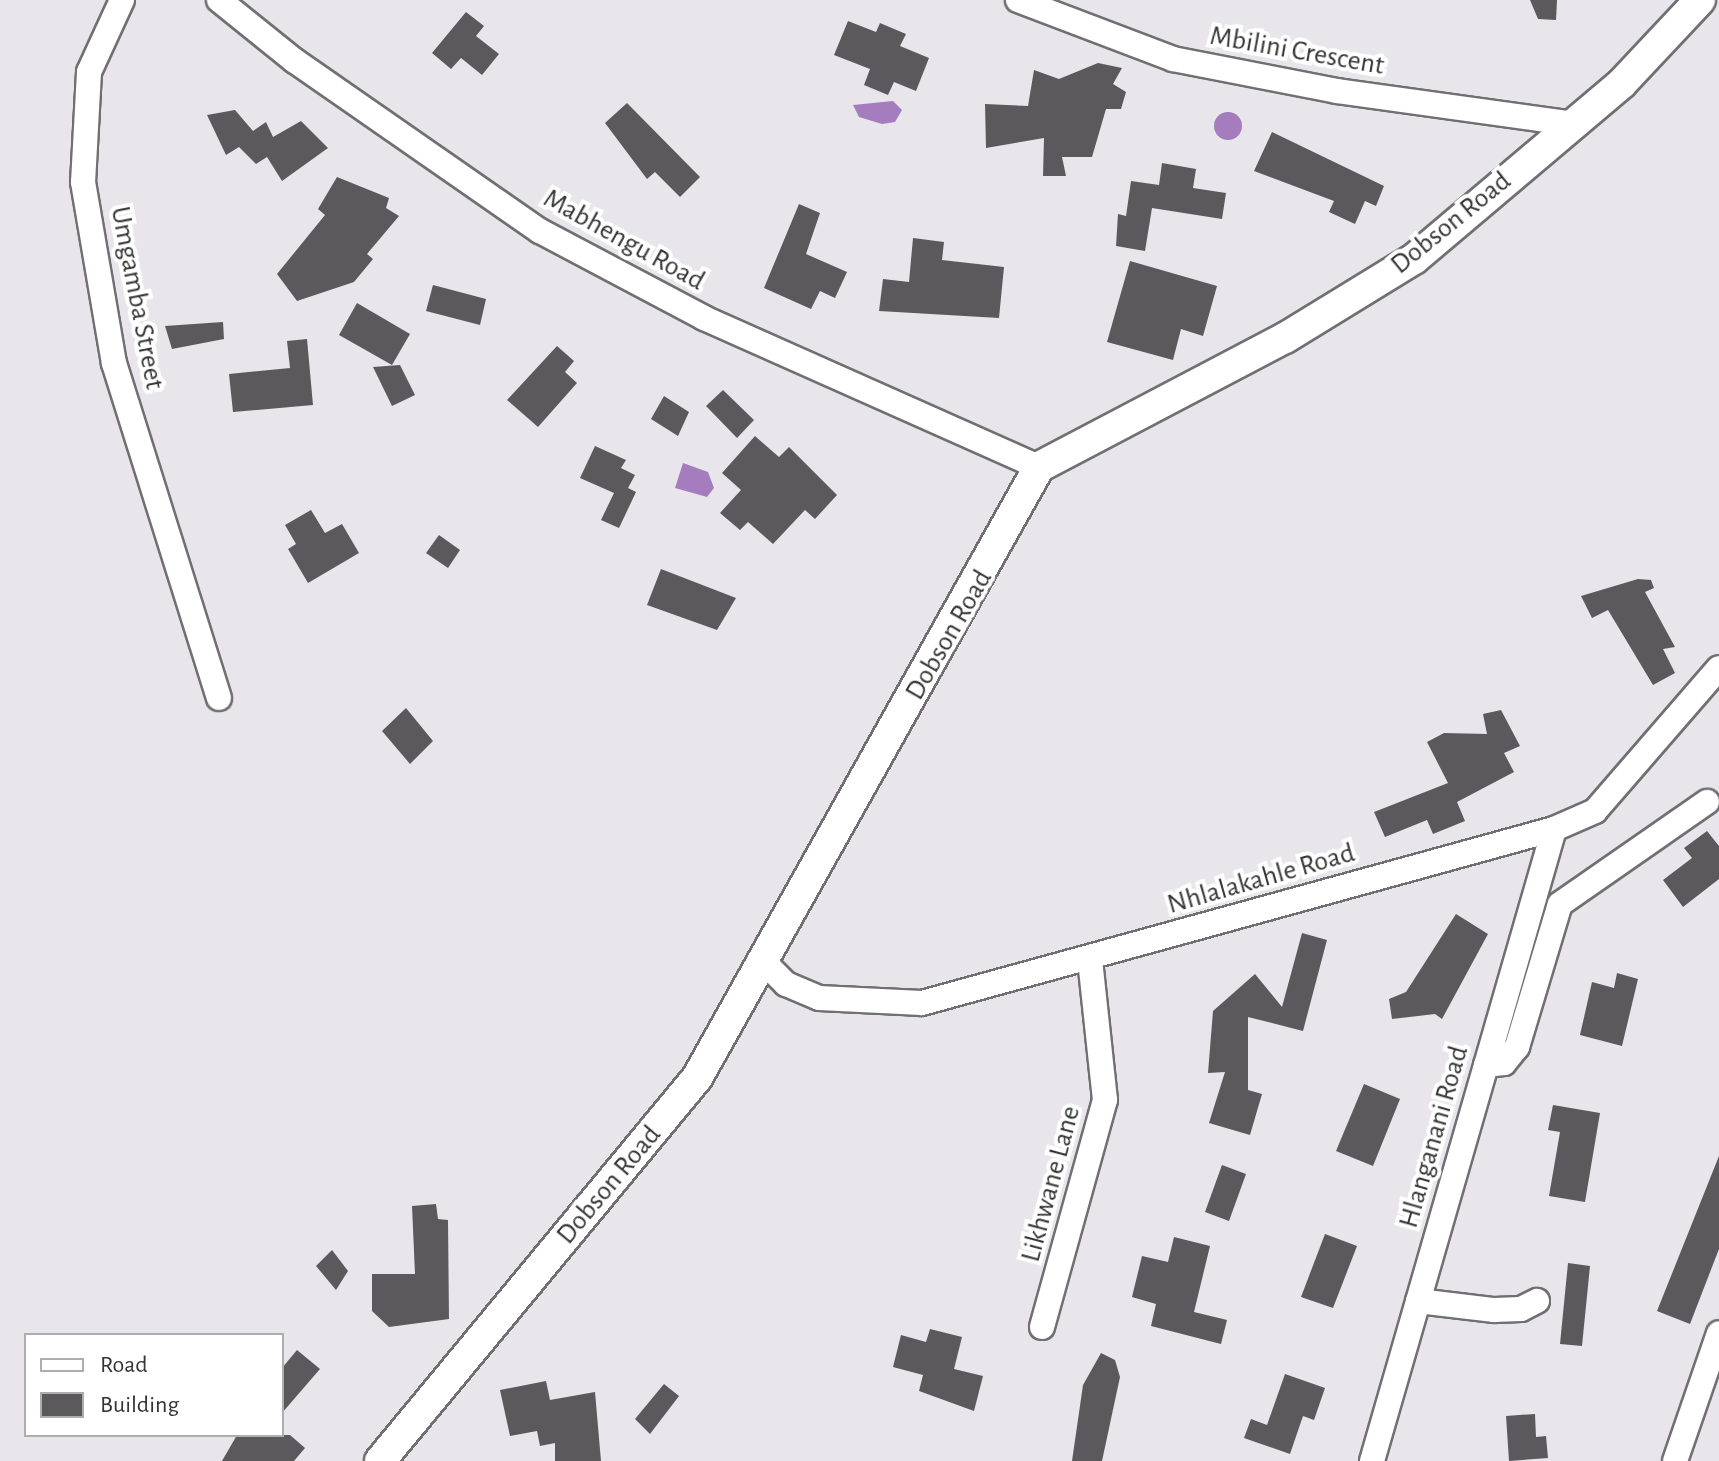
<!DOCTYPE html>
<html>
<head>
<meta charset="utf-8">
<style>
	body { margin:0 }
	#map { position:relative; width:1719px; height:1461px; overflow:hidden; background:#e8e6ea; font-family:"Alegreya Sans",sans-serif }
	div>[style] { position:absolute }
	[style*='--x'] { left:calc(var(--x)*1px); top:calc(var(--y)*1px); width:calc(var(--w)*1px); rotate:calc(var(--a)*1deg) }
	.water>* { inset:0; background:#a57cbd }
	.round { border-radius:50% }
	.building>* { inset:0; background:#5b595c }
	.roads { filter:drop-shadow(2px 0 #716f72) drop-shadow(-2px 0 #716f72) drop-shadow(0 2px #716f72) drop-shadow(0 -2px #716f72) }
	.minor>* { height:24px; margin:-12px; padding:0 12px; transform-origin:12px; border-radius:12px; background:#fff }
	.tertiary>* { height:30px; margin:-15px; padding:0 15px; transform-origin:15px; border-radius:15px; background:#fff }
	span { translate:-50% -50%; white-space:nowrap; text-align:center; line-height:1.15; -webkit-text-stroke:8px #fff; paint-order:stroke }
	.street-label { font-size:28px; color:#353435 }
	.legend { position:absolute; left:24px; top:1333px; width:260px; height:104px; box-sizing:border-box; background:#fff; border:2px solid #aeaeae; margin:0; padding:10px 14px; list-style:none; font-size:24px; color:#353435 }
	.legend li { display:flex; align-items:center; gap:16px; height:40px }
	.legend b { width:40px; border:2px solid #aeaeae }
</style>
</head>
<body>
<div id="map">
	<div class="water">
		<div style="clip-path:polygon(893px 101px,902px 110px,895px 122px,882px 124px,859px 117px,853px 105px)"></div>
		<div class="round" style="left:1214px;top:112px;width:28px;height:28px"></div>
		<div style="clip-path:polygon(683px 463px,708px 472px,714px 488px,707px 497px,675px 488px)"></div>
	</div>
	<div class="building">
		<div style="clip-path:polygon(1530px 0,1557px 0,1556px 20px,1538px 19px)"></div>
		<div style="clip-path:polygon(466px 12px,484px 26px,476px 36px,499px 54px,482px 75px,461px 58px,451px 69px,432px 53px)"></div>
		<div style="clip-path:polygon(848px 21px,876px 32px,880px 23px,906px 34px,900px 46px,929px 58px,916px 91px,894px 82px,888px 95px,864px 85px,870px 69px,834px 55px)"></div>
		<div style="clip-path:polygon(1098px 63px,1122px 68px,1113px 84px,1126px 92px,1121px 109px,1106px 109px,1092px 157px,1062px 157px,1066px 176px,1043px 176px,1044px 138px,986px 148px,985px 104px,1028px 106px,1034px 70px,1059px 79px)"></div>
		<div style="clip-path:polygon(627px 103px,700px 177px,680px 197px,655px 172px,647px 179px,605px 123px)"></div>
		<div style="clip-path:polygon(235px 110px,253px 131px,266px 122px,273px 137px,301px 121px,328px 148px,282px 181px,267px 157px,256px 164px,239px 147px,226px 155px,207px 115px)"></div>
		<div style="clip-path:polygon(1272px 132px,1384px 186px,1376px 206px,1365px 201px,1355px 224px,1329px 212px,1334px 201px,1254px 171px)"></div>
		<div style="clip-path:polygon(1162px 163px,1196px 169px,1193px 188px,1226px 193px,1222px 219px,1152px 208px,1145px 251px,1116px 246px,1118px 214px,1126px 216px,1131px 181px,1159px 185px)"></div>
		<div style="clip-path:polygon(337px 177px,389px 198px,386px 208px,399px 216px,367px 254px,373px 259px,354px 282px,297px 301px,277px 274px,325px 215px,318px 209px)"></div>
		<div style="clip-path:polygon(799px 204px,820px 213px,806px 254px,847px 272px,835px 298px,820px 291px,811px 309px,764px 288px)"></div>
		<div style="clip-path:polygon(913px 238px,944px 242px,942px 260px,1004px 267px,999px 318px,879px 311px,883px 279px,909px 282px)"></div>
		<div style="clip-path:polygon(1130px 261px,1217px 286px,1203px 336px,1181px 329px,1173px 360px,1107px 342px)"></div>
		<div style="clip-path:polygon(433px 285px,486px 299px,480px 325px,426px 311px)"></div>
		<div style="clip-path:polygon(357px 303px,410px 334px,392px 365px,339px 335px)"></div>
		<div style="clip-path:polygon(223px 322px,224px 339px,172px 349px,165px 326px)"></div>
		<div style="clip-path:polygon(307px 339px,313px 405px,233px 412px,229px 374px,290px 368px,287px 341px)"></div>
		<div style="clip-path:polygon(557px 346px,574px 361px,565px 372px,577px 383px,538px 427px,507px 400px)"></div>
		<div style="clip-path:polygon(400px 365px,415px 395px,392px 406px,373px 367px)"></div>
		<div style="clip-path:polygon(723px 390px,754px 420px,737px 438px,706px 406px)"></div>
		<div style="clip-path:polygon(664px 396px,689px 412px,678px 436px,651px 419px)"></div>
		<div style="clip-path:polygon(755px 436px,779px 457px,789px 447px,837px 495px,815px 519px,805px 510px,773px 544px,748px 522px,740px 530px,720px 513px,741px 490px,722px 473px)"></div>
		<div style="clip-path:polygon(595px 446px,626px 460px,621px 468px,635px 475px,628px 488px,636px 492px,619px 528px,601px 520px,614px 493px,580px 478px)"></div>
		<div style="clip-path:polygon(311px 510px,325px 533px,342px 524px,359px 553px,308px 583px,288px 549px,296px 544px,285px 525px)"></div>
		<div style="clip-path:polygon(439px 535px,460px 550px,448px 568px,426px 553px)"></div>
		<div style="clip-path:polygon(661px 569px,736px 598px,717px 630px,647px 605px)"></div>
		<div style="clip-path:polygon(1638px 579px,1651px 580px,1654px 588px,1645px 592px,1675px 647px,1663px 649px,1675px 673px,1653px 685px,1608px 610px,1592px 618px,1581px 596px)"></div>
		<div style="clip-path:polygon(406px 708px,433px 741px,410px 764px,382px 731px)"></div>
		<div style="clip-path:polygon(1501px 710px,1520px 746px,1504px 753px,1514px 772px,1457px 802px,1465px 821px,1433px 834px,1427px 820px,1385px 837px,1374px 812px,1448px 783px,1427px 742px,1444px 733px,1487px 734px,1483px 714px)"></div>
		<div style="clip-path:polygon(1707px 831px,1719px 846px,1719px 879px,1683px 907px,1663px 880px,1692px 858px,1684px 848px)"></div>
		<div style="clip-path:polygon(1456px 914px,1488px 934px,1442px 1019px,1435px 1014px,1392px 1019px,1389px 999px,1406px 992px)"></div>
		<div style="clip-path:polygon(1302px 933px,1327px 940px,1303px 1031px,1248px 1017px,1248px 1090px,1262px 1094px,1250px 1135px,1209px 1123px,1225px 1072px,1208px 1073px,1213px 1011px,1255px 974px,1282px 1007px)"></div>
		<div style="clip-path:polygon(1617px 973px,1638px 979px,1622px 1046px,1580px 1035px,1592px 982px,1614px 988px)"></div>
		<div style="clip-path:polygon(1364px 1084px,1400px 1099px,1373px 1166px,1336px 1151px)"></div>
		<div style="clip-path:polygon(1553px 1105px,1600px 1113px,1585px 1202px,1549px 1196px,1560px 1132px,1548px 1130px)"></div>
		<div style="clip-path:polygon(1719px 1156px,1719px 1249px,1690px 1324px,1657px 1311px)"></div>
		<div style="clip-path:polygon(1222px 1165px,1246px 1174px,1229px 1221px,1205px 1212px)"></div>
		<div style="clip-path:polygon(436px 1204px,438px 1219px,448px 1220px,449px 1319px,389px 1327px,372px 1311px,372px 1274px,415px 1274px,412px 1206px)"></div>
		<div style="clip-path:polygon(1325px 1234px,1357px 1246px,1333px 1308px,1301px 1297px)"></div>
		<div style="clip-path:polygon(1174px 1237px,1210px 1246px,1194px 1312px,1227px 1320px,1221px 1344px,1151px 1326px,1156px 1304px,1132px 1297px,1142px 1256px,1168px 1262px)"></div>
		<div style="clip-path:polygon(332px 1250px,348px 1271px,336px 1290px,316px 1266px)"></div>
		<div style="clip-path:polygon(1568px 1263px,1590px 1266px,1582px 1346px,1560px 1344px)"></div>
		<div style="clip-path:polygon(930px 1329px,962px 1337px,954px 1369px,983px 1376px,974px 1411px,919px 1391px,923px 1375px,893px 1367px,901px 1335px,926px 1342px)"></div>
		<div style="clip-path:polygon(297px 1350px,320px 1369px,282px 1413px,282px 1368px)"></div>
		<div style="clip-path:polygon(1101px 1353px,1115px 1360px,1120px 1377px,1102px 1461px,1072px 1461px,1083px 1385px)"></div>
		<div style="clip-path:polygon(1285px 1374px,1325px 1388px,1314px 1420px,1303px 1416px,1290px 1454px,1244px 1438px,1251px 1419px,1267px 1425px)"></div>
		<div style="clip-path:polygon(546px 1381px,550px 1400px,595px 1392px,601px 1461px,555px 1461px,555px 1443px,540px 1446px,537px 1431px,510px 1436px,500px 1390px)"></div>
		<div style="clip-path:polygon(664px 1384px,679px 1396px,650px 1434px,635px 1419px)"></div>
		<div style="clip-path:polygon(1535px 1414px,1536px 1437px,1546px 1436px,1548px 1458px,1509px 1461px,1506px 1416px)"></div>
		<div style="clip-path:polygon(237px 1435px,290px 1435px,305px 1448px,294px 1461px,222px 1461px)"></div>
	</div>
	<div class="roads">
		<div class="minor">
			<div style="--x:122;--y:0;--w:79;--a:114.6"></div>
			<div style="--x:89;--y:72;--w:110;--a:93.1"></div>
			<div style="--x:83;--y:182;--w:184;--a:80.3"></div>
			<div style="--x:114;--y:363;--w:351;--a:72.6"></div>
			<div style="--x:219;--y:0;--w:97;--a:38.8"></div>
			<div style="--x:295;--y:61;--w:298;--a:34.8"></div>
			<div style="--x:540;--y:231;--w:186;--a:27.9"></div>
			<div style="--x:704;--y:318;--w:367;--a:24"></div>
			<div style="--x:1018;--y:0;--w:166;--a:20.8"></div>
			<div style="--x:1173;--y:59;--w:167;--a:11"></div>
			<div style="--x:1337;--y:91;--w:240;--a:7.9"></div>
			<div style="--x:764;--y:962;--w:31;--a:45"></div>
			<div style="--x:786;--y:984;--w:36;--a:23"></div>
			<div style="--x:819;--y:998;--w:103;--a:2.8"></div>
			<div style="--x:922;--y:1003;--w:656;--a:-15.39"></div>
			<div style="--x:1554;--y:829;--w:45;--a:-23.7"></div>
			<div style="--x:1595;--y:811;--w:189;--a:-49.1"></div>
			<div style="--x:1486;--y:1065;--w:18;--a:-6"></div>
			<div style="--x:1504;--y:1063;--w:21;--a:-51"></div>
			<div style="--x:1517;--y:1047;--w:149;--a:-73.3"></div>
			<div style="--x:1560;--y:904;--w:179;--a:-34.8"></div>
			<div style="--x:1418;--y:1301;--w:77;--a:6.8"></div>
			<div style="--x:1494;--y:1310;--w:27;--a:-2"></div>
			<div style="--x:1521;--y:1309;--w:18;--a:-27"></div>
			<div style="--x:1042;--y:1327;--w:236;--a:-74.5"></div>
			<div style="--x:1105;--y:1100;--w:142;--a:-96.1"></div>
			<div style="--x:1372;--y:1461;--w:658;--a:-73.93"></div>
			<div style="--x:1675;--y:1461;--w:135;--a:-71"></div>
		</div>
		<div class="tertiary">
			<div style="--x:380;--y:1461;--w:497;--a:-50.4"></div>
			<div style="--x:697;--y:1078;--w:700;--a:-60.76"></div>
			<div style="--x:1039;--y:467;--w:278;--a:-27.7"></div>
			<div style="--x:1285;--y:338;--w:151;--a:-31.5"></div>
			<div style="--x:1414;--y:259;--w:272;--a:-40.2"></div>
			<div style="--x:1622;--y:83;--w:114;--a:-46.8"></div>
		</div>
	</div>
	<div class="street-label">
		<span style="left:1297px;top:51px;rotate:10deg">Mbilini Crescent</span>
		<span style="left:1451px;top:223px;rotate:-39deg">Dobson Road</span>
		<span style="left:624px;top:240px;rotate:29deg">Mabhengu Road</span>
		<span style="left:137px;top:298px;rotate:79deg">Umgamba Street</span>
		<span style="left:949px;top:635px;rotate:-60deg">Dobson Road</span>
		<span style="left:1261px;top:879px;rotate:-16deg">Nhlalakahle Road</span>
		<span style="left:1434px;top:1137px;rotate:-74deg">Hlanganani Road</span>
		<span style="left:1051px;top:1184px;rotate:-75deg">Likhwane Lane</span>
		<span style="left:609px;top:1185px;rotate:-50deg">Dobson Road</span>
	</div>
	<ul class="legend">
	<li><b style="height:10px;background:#fff"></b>Road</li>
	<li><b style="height:22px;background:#5b595c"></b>Building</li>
	</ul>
</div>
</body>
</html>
